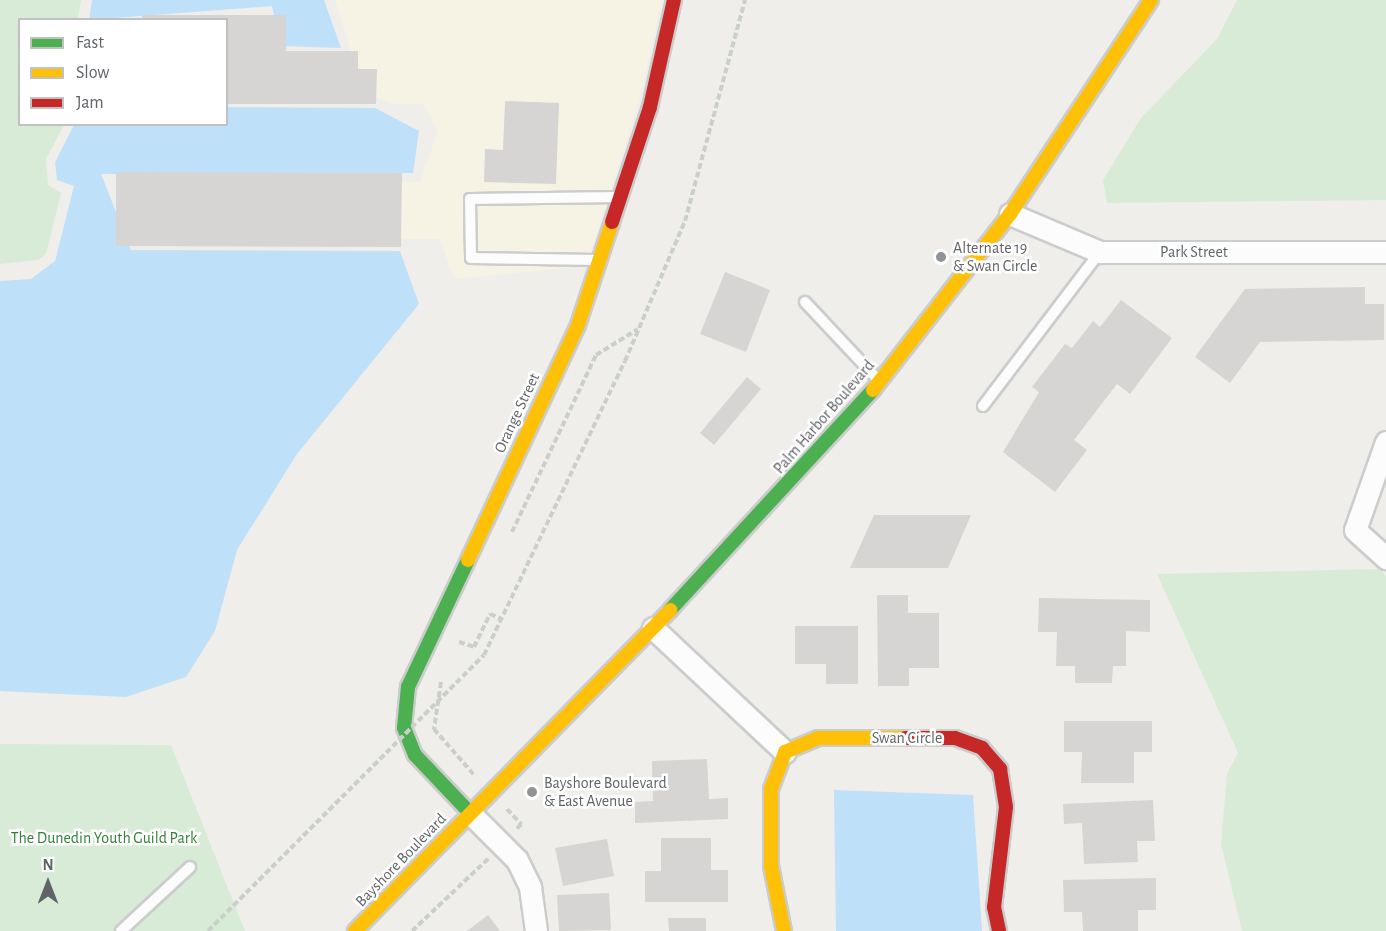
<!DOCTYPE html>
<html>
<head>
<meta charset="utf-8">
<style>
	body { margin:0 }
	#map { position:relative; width:1386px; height:931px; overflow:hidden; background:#efeeea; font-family:"Alegreya Sans",sans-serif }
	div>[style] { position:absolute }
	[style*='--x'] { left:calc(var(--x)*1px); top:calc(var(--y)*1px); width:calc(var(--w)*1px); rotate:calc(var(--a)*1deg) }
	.commercial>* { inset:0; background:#f7f3e4 }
	.green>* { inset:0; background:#d8ebd6 }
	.water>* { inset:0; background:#bfe0f9 }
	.building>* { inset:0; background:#d6d5d3 }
	.path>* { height:4px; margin-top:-2px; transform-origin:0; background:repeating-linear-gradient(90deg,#cacfcc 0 6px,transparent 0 9px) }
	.roads { filter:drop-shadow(2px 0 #cbcccc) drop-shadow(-2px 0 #cbcccc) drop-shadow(0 2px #cbcccc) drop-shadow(0 -2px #cbcccc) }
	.lane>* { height:10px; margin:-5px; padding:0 5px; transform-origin:5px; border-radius:5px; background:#fdfcfc }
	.street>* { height:21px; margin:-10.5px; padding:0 10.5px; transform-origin:10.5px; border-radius:10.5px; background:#fdfcfc }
	.fast>* { height:14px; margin:-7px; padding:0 7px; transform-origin:7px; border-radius:7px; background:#4caf50 }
	.slow>* { height:14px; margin:-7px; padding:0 7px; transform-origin:7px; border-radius:7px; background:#ffc107 }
	.jam>* { height:14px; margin:-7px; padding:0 7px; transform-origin:7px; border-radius:7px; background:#c62828 }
	.path-bridge>* { height:4px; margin-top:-2px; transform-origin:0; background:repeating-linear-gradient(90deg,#cacfcc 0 6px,transparent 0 9px) }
	.dots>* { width:16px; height:16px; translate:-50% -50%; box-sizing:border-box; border:3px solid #fff; border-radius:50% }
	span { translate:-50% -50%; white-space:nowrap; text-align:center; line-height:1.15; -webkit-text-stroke:5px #fff; paint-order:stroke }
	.poi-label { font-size:16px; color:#5f6368 }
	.left { translate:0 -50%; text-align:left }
	.street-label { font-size:16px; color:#5f6368 }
	.park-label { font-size:16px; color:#348238 }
	.legend { position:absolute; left:18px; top:18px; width:210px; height:108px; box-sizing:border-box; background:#fff; border:2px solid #bfc1c3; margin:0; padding:8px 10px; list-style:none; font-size:18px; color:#5f6368 }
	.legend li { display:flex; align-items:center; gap:12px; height:30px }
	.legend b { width:30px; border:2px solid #bfc1c3 }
	.north { position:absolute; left:18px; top:853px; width:60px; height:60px; -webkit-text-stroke:4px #fff; paint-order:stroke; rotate:0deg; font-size:16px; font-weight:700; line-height:24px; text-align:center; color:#5f6368 }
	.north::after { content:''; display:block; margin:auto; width:21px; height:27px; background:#5f6368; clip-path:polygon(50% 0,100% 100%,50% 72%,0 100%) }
</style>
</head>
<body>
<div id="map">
	<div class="commercial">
		<div style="clip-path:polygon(335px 0,662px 0,639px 103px,586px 266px,454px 279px,440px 239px,137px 239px,130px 186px,420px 182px,438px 131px,423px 104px,392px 104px,274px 55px,351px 51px)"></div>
	</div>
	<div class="green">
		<div style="clip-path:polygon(0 0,81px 0,78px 19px,20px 20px,20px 124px,64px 125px,46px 159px,48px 185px,61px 193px,46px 254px,38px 260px,0 264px)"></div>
		<div style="clip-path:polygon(1237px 0,1386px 0,1386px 200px,1107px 203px,1103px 180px,1141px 118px,1217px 39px)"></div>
		<div style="clip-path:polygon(1379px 569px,1386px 576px,1386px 931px,1242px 931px,1221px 844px,1227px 774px,1238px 753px,1157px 574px)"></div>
		<div style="clip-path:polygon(0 744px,171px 745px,245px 931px,0 931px)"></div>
	</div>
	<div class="water">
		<div style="clip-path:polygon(92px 0,324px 0,341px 48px,281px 46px,272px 6px,89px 20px)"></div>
		<div style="clip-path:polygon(227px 107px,375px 108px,419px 131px,413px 173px,101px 174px,131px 250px,400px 251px,419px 304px,297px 454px,237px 550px,215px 631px,186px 677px,126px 697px,0 691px,0 281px,31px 279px,55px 261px,74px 186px,57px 180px,55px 162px,74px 125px,226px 124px)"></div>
		<div style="clip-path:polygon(834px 790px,973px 795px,982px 931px,836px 931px)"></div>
	</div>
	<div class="building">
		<div style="clip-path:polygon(142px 15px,286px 15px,286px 51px,358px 51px,358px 69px,377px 69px,376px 104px,226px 104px,226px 20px,142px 20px)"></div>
		<div style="clip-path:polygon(505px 101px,559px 103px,556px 184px,484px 182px,485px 149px,503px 150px)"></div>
		<div style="clip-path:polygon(116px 172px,402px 173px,401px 247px,116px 246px)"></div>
		<div style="clip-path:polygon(725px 272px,770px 290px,746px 352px,700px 334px)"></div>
		<div style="clip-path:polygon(1365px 287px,1365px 304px,1384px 304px,1384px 340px,1260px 342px,1230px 383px,1195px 357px,1245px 289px)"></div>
		<div style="clip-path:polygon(1121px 300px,1172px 338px,1130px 394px,1117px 384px,1074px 440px,1087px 450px,1055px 492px,1003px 452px,1039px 392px,1032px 387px,1065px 344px,1072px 348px,1093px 321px,1100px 327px)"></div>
		<div style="clip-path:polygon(747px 377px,761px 389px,714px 445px,700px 433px)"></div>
		<div style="clip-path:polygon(874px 515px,971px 515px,948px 568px,850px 568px)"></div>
		<div style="clip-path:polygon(877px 595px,908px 595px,908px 613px,939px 613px,939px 668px,909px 668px,909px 686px,878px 686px)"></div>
		<div style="clip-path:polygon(1039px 598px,1150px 600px,1150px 632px,1126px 631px,1126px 666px,1113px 666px,1112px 683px,1075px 683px,1075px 666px,1056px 666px,1057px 632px,1038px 632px)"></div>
		<div style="clip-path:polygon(795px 626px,858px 626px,858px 684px,826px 684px,826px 664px,795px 664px)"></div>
		<div style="clip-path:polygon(1064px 721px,1152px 721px,1152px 752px,1134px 752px,1134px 783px,1081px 783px,1082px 752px,1064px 752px)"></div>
		<div style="clip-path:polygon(707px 759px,709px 799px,728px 798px,728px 819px,635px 823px,635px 802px,653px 801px,652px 761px)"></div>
		<div style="clip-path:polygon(1153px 800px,1155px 841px,1137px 841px,1138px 862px,1084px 864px,1082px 823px,1064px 824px,1063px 804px)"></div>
		<div style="clip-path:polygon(661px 838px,711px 838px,711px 870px,728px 870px,728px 902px,645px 902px,645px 871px,661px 871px)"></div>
		<div style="clip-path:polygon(607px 839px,614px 876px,563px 886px,555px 848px)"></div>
		<div style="clip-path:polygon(1156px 878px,1156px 910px,1138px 910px,1138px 931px,1083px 931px,1082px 912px,1064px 912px,1063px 880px)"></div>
		<div style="clip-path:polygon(609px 893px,611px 930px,559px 931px,557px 895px)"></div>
		<div style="clip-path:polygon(488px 915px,500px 931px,467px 931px)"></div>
		<div style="clip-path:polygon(668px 918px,706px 918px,706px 931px,669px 931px)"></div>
	</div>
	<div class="path">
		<div style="--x:625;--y:361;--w:152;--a:-66.8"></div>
		<div style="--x:685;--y:221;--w:229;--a:-74.8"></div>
		<div style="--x:512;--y:532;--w:196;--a:-64.6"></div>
		<div style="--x:596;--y:355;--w:49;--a:-31.8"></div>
		<div style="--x:459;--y:642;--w:16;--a:18"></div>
		<div style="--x:474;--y:647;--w:37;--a:-64"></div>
		<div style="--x:490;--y:614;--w:13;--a:23"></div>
		<div style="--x:441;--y:682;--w:48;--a:98.5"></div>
		<div style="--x:434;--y:729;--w:62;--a:48.9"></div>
		<div style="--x:507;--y:809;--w:21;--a:47"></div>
		<div style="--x:521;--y:824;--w:8;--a:130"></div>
		<div style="--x:412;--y:931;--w:105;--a:-43.5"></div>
	</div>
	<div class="roads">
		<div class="lane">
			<div style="--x:596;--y:260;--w:125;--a:-179.1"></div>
			<div style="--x:471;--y:258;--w:59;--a:-91"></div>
			<div style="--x:470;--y:199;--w:148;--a:-0.8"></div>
			<div style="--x:805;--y:302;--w:110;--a:46.8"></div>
			<div style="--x:983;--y:406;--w:193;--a:-52.8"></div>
			<div style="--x:121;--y:931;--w:94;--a:-42.8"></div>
		</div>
		<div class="street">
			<div style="--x:1010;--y:214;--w:98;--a:22.9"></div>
			<div style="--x:1100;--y:252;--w:286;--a:0"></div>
			<div style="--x:1386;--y:442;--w:93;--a:109.4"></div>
			<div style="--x:1355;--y:530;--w:42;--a:42.1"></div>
			<div style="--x:653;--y:628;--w:181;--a:43.2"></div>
			<div style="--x:470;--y:813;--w:66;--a:45"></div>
			<div style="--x:517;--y:860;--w:30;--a:64"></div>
			<div style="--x:530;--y:887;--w:44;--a:82.2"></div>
		</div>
		<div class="fast">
			<div style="--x:468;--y:560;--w:140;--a:115.3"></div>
			<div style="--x:408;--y:687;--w:41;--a:95.6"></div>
			<div style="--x:404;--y:728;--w:29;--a:68"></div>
			<div style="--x:415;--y:755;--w:80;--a:46.5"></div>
			<div style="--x:670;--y:610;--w:299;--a:-47.3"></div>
		</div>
		<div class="slow">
			<div style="--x:873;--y:390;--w:223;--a:-52.1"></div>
			<div style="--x:1010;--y:214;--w:256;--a:-56.6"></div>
			<div style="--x:468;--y:560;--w:259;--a:-64.9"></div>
			<div style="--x:578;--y:325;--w:108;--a:-71.7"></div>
			<div style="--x:355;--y:931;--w:450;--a:-45.5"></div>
			<div style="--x:784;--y:931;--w:66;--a:-101.3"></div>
			<div style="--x:771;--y:866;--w:77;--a:-90"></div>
			<div style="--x:771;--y:789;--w:40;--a:-69"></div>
			<div style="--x:785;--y:752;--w:36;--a:-23"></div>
			<div style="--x:818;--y:738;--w:87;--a:0"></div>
		</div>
		<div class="jam">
			<div style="--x:612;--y:222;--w:121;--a:-71.7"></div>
			<div style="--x:650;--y:107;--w:110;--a:-77.4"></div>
			<div style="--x:905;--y:738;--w:50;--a:0"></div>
			<div style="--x:955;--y:738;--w:29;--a:20"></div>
			<div style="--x:982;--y:748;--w:28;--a:49"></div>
			<div style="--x:1000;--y:769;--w:38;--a:81"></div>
			<div style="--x:1006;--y:807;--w:101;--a:96.8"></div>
			<div style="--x:994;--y:907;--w:25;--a:78"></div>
		</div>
	</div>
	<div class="path-bridge">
		<div style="--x:208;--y:931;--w:390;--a:-45"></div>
		<div style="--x:484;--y:655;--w:326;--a:-64.4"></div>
	</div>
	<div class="dots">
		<div style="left:941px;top:257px;background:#919496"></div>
		<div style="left:532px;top:792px;background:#919496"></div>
	</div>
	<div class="poi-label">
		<span class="left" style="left:953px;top:257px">Alternate 19<br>&amp; Swan Circle</span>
		<span class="left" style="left:544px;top:792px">Bayshore Boulevard<br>&amp; East Avenue</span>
	</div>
	<div class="street-label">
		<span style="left:1194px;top:252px">Park Street</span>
		<span style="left:517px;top:413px;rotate:-65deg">Orange Street</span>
		<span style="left:824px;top:417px;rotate:-49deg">Palm Harbor Boulevard</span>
		<span style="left:907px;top:738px">Swan Circle</span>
		<span style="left:401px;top:860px;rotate:-46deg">Bayshore Boulevard</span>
	</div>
	<div class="park-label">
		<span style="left:104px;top:838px">The Dunedin Youth Guild Park</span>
	</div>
	<ul class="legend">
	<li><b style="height:8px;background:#4caf50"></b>Fast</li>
	<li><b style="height:8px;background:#ffc107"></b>Slow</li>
	<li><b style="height:8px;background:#c62828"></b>Jam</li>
	</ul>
	<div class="north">N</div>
</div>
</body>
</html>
